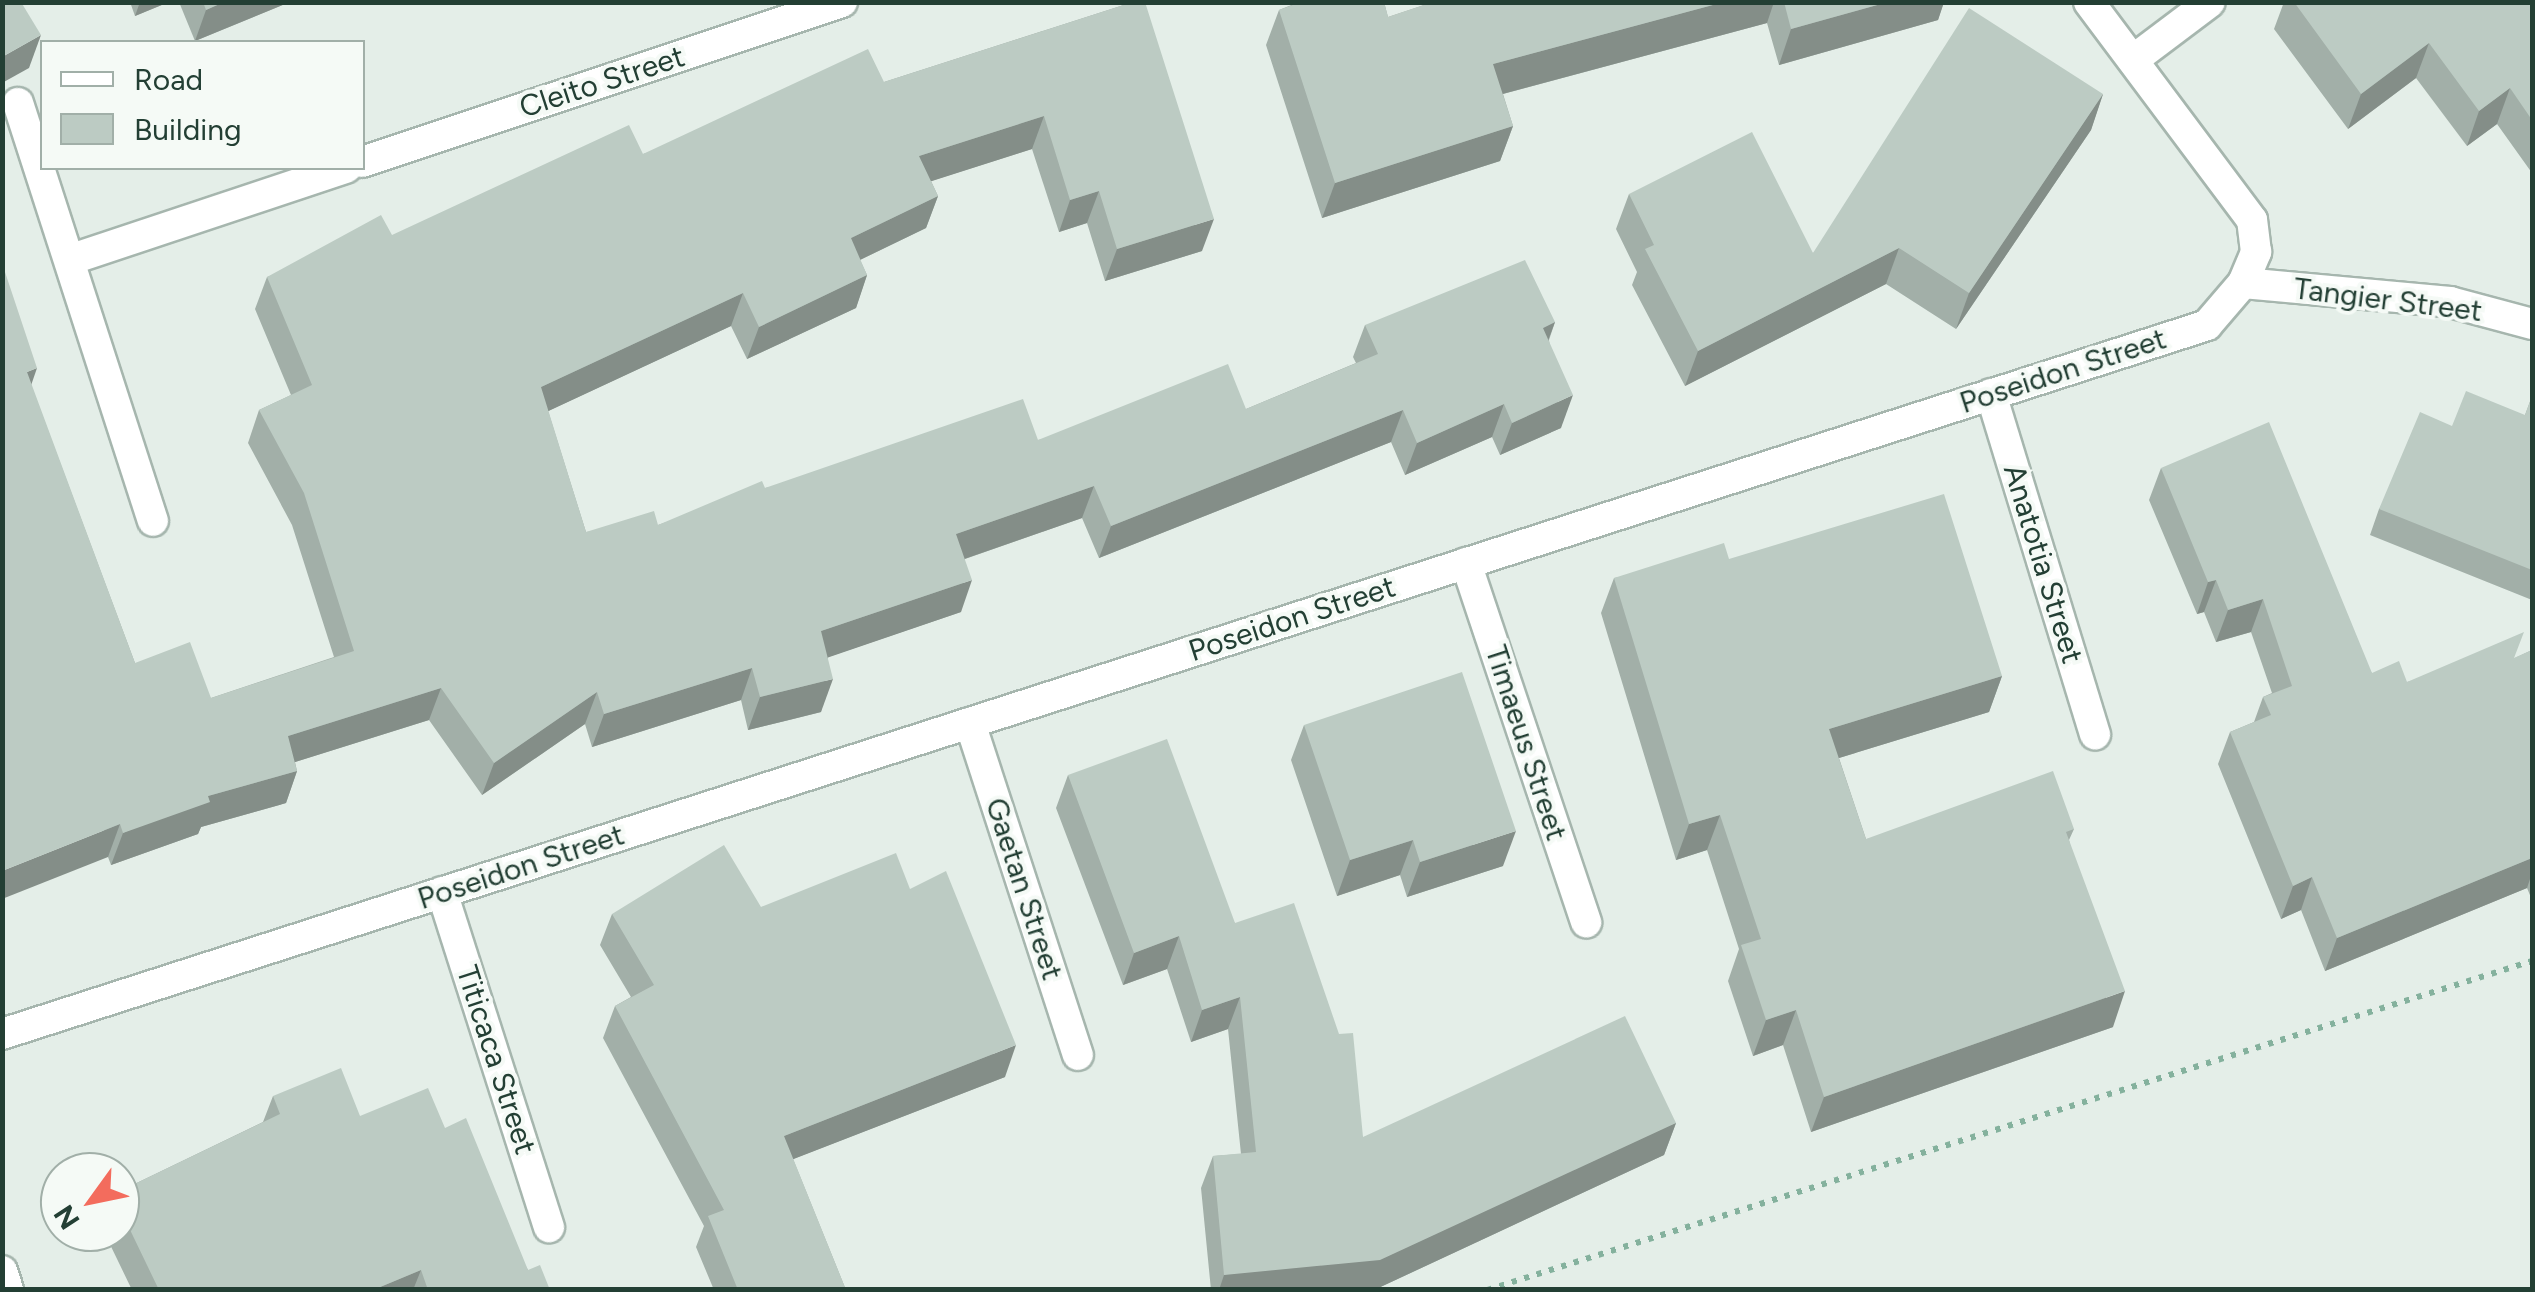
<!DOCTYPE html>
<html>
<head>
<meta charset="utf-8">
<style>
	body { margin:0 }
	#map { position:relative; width:2535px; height:1292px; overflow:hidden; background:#e4eee8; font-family:Figtree,sans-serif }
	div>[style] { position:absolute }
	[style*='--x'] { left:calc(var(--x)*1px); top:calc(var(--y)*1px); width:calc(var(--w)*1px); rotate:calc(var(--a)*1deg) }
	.path>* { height:6px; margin-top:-3px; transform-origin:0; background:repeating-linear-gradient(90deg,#84b19d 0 5px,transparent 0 13px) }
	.roads { filter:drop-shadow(2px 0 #a6b6ae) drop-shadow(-2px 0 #a6b6ae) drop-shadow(0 2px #a6b6ae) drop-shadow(0 -2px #a6b6ae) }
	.street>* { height:30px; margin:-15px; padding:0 15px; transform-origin:15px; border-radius:15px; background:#fff }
	.wall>* { inset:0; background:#a2afa8 }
	.shaded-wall>* { inset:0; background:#848e88 }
	.building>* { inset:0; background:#bccbc3 }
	span { translate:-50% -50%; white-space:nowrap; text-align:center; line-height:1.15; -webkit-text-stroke:8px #f5faf6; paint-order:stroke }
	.street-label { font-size:30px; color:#233f34 }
	.frame { position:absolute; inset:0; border:5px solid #233f34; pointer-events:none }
	.legend { position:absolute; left:40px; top:40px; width:325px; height:130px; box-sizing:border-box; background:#f5faf6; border:2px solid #a1afa8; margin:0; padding:12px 18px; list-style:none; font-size:30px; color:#233f34 }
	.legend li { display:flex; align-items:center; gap:20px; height:50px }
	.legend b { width:50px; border:2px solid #a1afa8 }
	.north { position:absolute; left:40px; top:1152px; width:100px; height:100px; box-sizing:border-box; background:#f5faf6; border:2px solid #a1afa8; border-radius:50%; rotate:237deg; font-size:28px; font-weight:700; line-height:40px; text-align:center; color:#233f34 }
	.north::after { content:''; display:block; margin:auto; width:35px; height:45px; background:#f36c5d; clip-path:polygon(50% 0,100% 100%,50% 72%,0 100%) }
</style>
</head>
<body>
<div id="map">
	<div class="path">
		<div style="--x:1487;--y:1290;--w:1096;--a:-17.48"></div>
	</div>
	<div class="roads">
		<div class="street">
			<div style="--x:2133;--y:60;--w:96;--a:-37"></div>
			<div style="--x:18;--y:103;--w:439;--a:72.1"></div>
			<div style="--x:362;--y:162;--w:506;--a:-18.43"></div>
			<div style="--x:72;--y:259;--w:289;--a:-18.4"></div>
			<div style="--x:2243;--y:283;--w:208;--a:5.2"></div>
			<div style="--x:2450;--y:302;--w:85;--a:15"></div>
			<div style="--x:1991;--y:394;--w:356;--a:73"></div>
			<div style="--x:1466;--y:563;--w:379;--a:71.5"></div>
			<div style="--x:970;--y:723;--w:349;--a:72"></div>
			<div style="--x:442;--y:892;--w:352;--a:72.3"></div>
			<div style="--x:2;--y:1034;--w:2316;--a:-17.82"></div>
			<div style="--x:2207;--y:325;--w:55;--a:-49.4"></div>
			<div style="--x:2243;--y:283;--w:34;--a:-67"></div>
			<div style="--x:2256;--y:252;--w:32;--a:-97"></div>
			<div style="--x:2252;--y:220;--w:272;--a:-126.8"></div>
			<div style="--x:2;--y:1271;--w:20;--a:72"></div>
		</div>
	</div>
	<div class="wall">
		<div style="clip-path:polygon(130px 2px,169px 2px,135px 16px)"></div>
		<div style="clip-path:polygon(179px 2px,290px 2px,195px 41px)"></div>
		<div style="clip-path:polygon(1133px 2px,1202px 251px,1105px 281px,1087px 223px,1059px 232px,1032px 149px,931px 181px,938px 196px,926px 228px,860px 260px,867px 275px,856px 308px,747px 359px,731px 326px,548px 411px,586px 532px,658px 525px,765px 488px,1038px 440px,1246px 409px,1356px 363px,1353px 357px,1365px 325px,1555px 322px,1549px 340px,1561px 428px,1500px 455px,1492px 437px,1405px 475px,1391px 442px,1099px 558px,1082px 518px,965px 559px,961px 612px,828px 657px,821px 712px,748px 730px,741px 700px,592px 747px,585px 724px,482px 795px,429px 720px,295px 762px,297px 771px,286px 803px,201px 827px,198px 834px,111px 865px,108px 857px,31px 385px,135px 663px,211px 698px,334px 657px,292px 525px,248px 443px,259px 410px,291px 395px,255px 309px,267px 277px,643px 154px,884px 82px)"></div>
		<div style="clip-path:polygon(1299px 2px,1384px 2px,1388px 17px,1433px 2px,1944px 2px,1938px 20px,1779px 65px,1767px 23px,1503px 94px,1513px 126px,1500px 161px,1322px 218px,1266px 45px,1279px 10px)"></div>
		<div style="clip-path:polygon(2284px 2px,2532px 2px,2532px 173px,2497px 124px,2467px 146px,2416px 78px,2348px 129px,2274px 29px)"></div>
		<div style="clip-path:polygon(2103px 94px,2091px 130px,1956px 329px,1886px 284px,1685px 386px,1632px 285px,1637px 272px,1616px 229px,1629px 194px,1813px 253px)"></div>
		<div style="clip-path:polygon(2532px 396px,2532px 600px,2370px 535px,2379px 509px,2452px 426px,2525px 415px)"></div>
		<div style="clip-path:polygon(2161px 468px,2372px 673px,2407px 682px,2515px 658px,2532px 650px,2532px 900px,2527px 888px,2325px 971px,2301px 910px,2281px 919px,2218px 764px,2230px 732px,2254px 722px,2263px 697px,2272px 693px,2251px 632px,2216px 642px,2204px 612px,2197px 614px,2149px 500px)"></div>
		<div style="clip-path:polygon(1729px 559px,2002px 676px,1989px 712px,1839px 758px,1866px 839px,2074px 829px,2069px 840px,2113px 1027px,1811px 1132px,1783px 1045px,1753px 1056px,1728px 981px,1739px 949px,1707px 850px,1676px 860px,1601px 613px,1614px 578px)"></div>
		<div style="clip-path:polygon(1304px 725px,1503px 866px,1407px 897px,1400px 875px,1337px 896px,1291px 760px)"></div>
		<div style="clip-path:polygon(1068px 775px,1235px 923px,1363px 1137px,1676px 1123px,1664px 1155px,1374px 1290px,1211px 1290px,1201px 1188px,1213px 1156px,1241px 1154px,1228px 1029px,1191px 1042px,1167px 969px,1123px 985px,1056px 808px)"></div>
		<div style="clip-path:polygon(910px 889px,1005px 1077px,793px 1159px,846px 1290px,714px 1290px,696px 1247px,704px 1226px,603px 1038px,615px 1006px,631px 997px,600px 945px,612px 914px,761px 907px)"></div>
		<div style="clip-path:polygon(273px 1096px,360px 1116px,445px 1128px,528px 1270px,550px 1290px,132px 1290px,104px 1232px,120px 1232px,120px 1191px,263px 1122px)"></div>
	</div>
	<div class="shaded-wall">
		<div style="clip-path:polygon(140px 2px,169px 2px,135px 16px)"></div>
		<div style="clip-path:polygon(224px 2px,290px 2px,195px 41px,206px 10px)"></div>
		<div style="clip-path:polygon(1724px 2px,1774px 2px,1767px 23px,1480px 100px,1493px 64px)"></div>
		<div style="clip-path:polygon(1888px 2px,1944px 2px,1938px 20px,1779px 65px,1791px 29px)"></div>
		<div style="clip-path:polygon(41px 35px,29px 68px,2px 83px,2px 57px)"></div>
		<div style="clip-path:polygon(2429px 43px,2416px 78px,2348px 129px,2361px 94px)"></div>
		<div style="clip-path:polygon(2510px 88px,2497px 124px,2467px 146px,2479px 111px)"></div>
		<div style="clip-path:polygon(2103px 94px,2091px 130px,1956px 329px,1969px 293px)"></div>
		<div style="clip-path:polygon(1044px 116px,1032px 149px,907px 189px,919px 156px)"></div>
		<div style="clip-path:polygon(1513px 126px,1500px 161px,1322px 218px,1335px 183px)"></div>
		<div style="clip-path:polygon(1099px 191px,1087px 223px,1059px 232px,1070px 200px)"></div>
		<div style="clip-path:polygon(938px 196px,926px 228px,839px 270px,851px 238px)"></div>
		<div style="clip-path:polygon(1214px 219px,1202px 251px,1105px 281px,1117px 249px)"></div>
		<div style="clip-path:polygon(1899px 248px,1886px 284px,1685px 386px,1698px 351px)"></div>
		<div style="clip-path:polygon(867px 275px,856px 308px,747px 359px,759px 327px)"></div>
		<div style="clip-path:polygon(743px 293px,731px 326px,529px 420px,541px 387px)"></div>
		<div style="clip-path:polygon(1555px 322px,1543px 354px,1543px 328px)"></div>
		<div style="clip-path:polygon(37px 368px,26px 400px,27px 372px)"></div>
		<div style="clip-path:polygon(1573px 395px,1561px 428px,1500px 455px,1512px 423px)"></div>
		<div style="clip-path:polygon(1504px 404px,1492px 437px,1405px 475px,1417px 443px)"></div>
		<div style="clip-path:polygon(1403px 410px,1391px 442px,1099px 558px,1111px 526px)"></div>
		<div style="clip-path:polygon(1094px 486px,1082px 518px,944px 566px,956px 534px)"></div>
		<div style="clip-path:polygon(972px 580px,961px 612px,809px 664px,821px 631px)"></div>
		<div style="clip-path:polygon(2216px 580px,2204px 612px,2197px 614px,2208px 582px)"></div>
		<div style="clip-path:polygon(2263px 599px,2251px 632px,2216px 642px,2228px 610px)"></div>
		<div style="clip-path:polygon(752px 668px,741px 700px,592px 747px,604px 714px)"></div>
		<div style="clip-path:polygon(2002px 676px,1989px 712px,1816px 765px,1829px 729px)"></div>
		<div style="clip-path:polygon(833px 679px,821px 712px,748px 730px,760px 697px)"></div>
		<div style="clip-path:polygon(441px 688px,429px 720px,276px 768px,288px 736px)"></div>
		<div style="clip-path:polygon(597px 692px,585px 724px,482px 795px,494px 763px)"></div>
		<div style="clip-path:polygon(297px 771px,286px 803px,201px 827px,198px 834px,111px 865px,123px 833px,208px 796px)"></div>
		<div style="clip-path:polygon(1720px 815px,1707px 850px,1676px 860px,1689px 824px)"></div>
		<div style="clip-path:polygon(120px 824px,108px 857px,2px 899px,2px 871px)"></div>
		<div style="clip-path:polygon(1516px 831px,1503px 866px,1407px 897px,1420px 862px)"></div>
		<div style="clip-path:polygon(1413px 840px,1400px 875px,1337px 896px,1350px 860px)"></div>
		<div style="clip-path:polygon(2532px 858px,2532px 873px,2527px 888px,2325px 971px,2337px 938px)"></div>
		<div style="clip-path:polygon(2312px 877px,2301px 910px,2281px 919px,2293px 886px)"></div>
		<div style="clip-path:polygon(1179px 936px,1167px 969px,1123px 985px,1134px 953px)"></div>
		<div style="clip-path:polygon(2125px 991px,2113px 1027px,1811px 1132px,1824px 1097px)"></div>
		<div style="clip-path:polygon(1240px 997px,1228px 1029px,1191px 1042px,1202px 1010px)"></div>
		<div style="clip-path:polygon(1796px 1010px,1783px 1045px,1753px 1056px,1766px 1020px)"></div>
		<div style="clip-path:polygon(1016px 1045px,1005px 1077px,773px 1167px,784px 1136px)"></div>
		<div style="clip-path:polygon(1676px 1123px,1664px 1155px,1374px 1290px,1219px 1290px,1224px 1275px)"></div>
		<div style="clip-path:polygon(421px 1270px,413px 1290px,373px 1290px)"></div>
	</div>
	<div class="building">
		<div style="clip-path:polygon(2px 2px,21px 2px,41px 35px,2px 57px)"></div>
		<div style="clip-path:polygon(203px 2px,224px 2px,206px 10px)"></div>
		<div style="clip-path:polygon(1133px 2px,1145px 2px,1214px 219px,1117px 249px,1099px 191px,1070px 200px,1044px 116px,919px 156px,938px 196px,851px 238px,867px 275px,759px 327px,743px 293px,541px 387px,586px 532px,654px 511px,658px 525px,762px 481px,765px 488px,1023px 399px,1038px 440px,1228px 364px,1246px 409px,1378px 354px,1365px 325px,1525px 260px,1555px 322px,1543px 328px,1573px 395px,1512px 423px,1504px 404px,1417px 443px,1403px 410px,1111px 526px,1094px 486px,956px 534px,972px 580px,821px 631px,833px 679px,760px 697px,752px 668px,604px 714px,597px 692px,494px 763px,441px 688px,288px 736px,297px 771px,208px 796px,210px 802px,123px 833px,120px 824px,2px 871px,2px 263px,37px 368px,27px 372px,135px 663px,190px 642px,211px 698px,354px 651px,304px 493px,259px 410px,312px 385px,267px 277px,381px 215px,392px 235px,629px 125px,643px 154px,868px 49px,884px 82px)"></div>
		<div style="clip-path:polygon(1301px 2px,1384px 2px,1388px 17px,1433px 2px,1724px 2px,1493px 64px,1513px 126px,1335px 183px,1279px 10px)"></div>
		<div style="clip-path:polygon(1784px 2px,1888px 2px,1791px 29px)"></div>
		<div style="clip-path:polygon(2294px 2px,2532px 2px,2532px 120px,2510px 88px,2479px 111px,2429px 43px,2361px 94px)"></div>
		<div style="clip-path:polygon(1969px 8px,2103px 94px,1969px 293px,1899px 248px,1698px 351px,1645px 249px,1654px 245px,1629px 194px,1752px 132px,1813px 253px)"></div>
		<div style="clip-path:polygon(2466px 391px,2525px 415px,2532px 396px,2532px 570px,2379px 509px,2420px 412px,2452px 426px)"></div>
		<div style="clip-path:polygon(2269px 422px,2372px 673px,2399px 661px,2407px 682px,2524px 632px,2514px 658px,2532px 650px,2532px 858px,2337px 938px,2312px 877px,2293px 886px,2230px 732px,2271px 715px,2263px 697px,2292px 686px,2263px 599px,2228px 610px,2216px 580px,2208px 582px,2161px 468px)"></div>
		<div style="clip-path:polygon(1944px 494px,2002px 676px,1829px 729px,1866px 839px,2053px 771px,2074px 829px,2066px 832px,2125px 991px,1824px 1097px,1796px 1010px,1766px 1020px,1741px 945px,1761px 939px,1720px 815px,1689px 824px,1614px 578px,1724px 543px,1729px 559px)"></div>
		<div style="clip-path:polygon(1462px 672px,1516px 831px,1420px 862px,1413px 840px,1350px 860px,1304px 725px)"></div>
		<div style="clip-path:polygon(1167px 739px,1235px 923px,1294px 903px,1339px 1034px,1353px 1033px,1363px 1137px,1625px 1016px,1676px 1123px,1380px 1260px,1224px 1275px,1213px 1156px,1256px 1152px,1240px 997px,1202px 1010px,1179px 936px,1134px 953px,1068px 775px)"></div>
		<div style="clip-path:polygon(724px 845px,761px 907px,896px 853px,910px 889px,946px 871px,1016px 1045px,784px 1136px,846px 1290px,738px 1290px,708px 1216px,724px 1210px,615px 1006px,654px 985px,612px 914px)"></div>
		<div style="clip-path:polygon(341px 1068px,360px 1116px,428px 1088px,445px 1128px,466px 1118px,528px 1270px,540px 1265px,550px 1290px,428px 1290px,421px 1270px,373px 1290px,159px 1290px,120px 1209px,120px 1191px,280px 1114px,273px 1096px)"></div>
	</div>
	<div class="street-label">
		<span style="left:602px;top:82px;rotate:-18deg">Cleito Street</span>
		<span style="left:2388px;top:300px;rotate:7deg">Tangier Street</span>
		<span style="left:2063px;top:371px;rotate:-18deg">Poseidon Street</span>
		<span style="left:2043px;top:564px;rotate:73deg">Anatotia Street</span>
		<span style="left:1292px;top:619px;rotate:-18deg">Poseidon Street</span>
		<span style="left:1526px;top:743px;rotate:72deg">Timaeus Street</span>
		<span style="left:521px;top:867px;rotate:-18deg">Poseidon Street</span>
		<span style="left:1024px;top:889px;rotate:72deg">Gaetan Street</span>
		<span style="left:496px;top:1060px;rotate:72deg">Titicaca Street</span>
	</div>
	<div class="frame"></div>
	<ul class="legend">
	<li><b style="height:12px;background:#fff"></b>Road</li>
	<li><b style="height:28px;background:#bccbc3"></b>Building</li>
	</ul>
	<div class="north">N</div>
</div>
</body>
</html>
